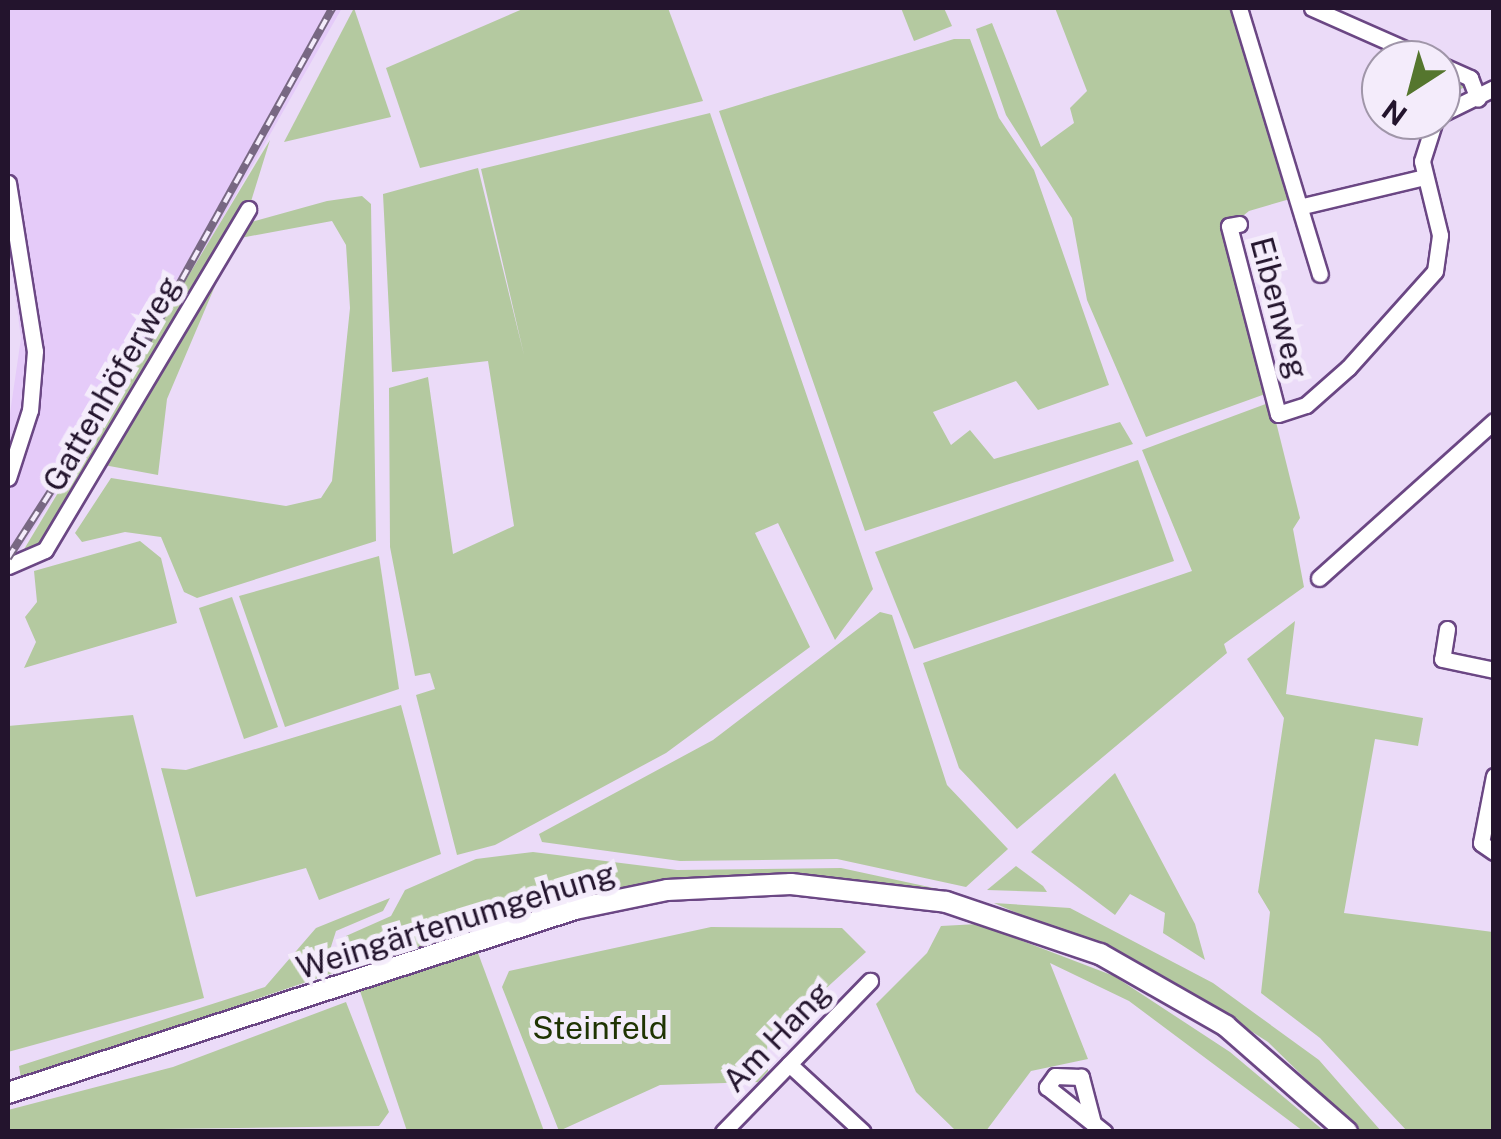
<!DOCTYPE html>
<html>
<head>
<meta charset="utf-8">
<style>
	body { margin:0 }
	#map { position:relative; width:1501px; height:1139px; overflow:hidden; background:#ebdbf8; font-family:"Public Sans",sans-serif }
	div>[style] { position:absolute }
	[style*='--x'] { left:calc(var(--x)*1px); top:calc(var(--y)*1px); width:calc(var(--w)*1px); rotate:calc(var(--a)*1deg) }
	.built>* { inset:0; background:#e5cbf9 }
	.green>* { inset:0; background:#b4c9a0 }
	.roads { filter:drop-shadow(2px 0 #6b4784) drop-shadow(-2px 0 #6b4784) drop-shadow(0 2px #6b4784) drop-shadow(0 -2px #6b4784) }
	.minor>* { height:15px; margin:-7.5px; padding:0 7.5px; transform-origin:7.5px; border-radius:7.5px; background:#fff }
	.major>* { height:20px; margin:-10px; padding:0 10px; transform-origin:10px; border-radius:10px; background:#fff }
	.rail>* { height:8px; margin-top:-4px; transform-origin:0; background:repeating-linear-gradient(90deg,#f4ecfb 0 11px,#786883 0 22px); box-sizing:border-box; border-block:2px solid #786883 }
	span { translate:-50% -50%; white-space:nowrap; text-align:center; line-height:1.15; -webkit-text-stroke:10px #f4ecfb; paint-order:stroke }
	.street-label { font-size:32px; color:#23142d }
	.park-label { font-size:32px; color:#203403 }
	.frame { position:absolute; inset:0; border:10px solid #23142d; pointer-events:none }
	.north { position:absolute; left:1361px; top:40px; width:100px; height:100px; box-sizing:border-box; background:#f4ecfb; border:2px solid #a096a9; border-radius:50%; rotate:216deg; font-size:28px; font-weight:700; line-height:40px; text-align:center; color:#23142d }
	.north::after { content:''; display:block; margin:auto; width:35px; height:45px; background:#55762e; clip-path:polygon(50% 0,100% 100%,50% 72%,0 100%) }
</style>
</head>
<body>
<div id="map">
	<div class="built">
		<div style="clip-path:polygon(8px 8px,342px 8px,152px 342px,8px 569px,8px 427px,21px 338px,8px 242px)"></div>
	</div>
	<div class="green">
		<div style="clip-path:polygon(354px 8px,391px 117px,284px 142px)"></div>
		<div style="clip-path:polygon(525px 8px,668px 8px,703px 101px,420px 168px,386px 68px)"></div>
		<div style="clip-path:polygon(901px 8px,944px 8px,952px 26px,914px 41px)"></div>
		<div style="clip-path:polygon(1055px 8px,1236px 8px,1290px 199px,1249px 211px,1223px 232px,1268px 393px,1146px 437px,1087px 300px,1072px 218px,1006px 115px,976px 29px,992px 23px,1041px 147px,1074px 123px,1070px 108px,1087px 91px)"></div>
		<div style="clip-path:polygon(954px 39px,970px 39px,999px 118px,1034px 170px,1109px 385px,1038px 410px,1016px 381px,933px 412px,951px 445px,970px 430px,994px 459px,1120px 422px,1133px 444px,865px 531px,719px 111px)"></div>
		<div style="clip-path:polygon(1441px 71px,1466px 86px,1441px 101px)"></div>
		<div style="clip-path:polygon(710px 113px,873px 589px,835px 640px,778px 523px,755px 533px,810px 647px,666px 753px,495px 845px,457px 855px,416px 695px,435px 689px,430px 673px,415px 676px,390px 547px,389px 388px,428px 377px,453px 554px,514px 526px,488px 361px,392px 372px,383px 194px,478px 168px,524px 355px,481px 169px)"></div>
		<div style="clip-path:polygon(270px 140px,244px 224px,327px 201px,362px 196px,371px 204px,376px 541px,197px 598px,184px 592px,161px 537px,125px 532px,82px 542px,75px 533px,111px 478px,286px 506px,321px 498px,332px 481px,350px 308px,346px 245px,332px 221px,235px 239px,167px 399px,158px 475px,93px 463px,47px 540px,20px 556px)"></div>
		<div style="clip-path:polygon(1271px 402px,1300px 518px,1293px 529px,1304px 587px,1224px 644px,1227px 653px,1017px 829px,959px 768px,923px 663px,1192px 571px,1142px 450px)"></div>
		<div style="clip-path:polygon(1138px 460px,1174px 561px,914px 649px,875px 552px)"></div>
		<div style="clip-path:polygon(140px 541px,161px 558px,177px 623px,24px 668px,36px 642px,25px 617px,37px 602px,34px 571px)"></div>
		<div style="clip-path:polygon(379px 556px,399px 689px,285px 727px,239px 596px)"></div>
		<div style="clip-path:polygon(232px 597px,278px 727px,244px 739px,199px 608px)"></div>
		<div style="clip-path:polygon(880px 612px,892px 615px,947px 785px,1008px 849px,966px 887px,837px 859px,680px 861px,542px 842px,539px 834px,713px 740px)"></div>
		<div style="clip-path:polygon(1295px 621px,1286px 694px,1423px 718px,1418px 746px,1375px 739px,1344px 913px,1493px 932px,1493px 1131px,1407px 1131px,1320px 1038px,1261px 993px,1270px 912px,1258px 892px,1284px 718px,1247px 659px)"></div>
		<div style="clip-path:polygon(401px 705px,441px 854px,319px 900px,306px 868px,196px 897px,161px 768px,186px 770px)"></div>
		<div style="clip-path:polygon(133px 715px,204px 998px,8px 1052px,8px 726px)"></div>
		<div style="clip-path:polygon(1115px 773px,1195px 924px,1205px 960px,1163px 933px,1165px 913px,1130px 894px,1115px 915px,1031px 852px)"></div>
		<div style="clip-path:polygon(533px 852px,677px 870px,841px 868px,957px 893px,826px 879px,677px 879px,558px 900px,350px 971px,346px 936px,391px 916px,405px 890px,476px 859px)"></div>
		<div style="clip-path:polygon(1016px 866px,1043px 886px,1047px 892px,987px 890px)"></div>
		<div style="clip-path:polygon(390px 898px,383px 911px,336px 931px,329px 953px,336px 972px,21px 1079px,19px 1066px,265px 987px,316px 928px)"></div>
		<div style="clip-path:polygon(994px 903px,1070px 908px,1213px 983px,1319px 1060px,1381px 1131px,1359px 1131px,1268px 1042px,1174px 982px)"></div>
		<div style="clip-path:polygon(978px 924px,1114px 976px,1230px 1052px,1324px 1131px,1303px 1131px,1129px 1001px,1050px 963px,1088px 1059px,1031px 1071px,986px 1131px,956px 1131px,916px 1092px,876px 1004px,927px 953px,941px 926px)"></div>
		<div style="clip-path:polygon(711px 927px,842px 928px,866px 952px,767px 1042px,768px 1071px,758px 1082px,660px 1085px,559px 1131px,502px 987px,509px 971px)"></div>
		<div style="clip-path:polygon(478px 953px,544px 1131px,407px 1131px,360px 991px)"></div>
		<div style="clip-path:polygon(346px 1002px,389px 1112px,379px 1126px,8px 1131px,8px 1110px,173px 1067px)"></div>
	</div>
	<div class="roads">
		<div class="minor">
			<div style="--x:1239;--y:8;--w:278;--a:73.1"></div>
			<div style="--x:1312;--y:8;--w:129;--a:23.8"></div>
			<div style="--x:1441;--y:65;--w:32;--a:24"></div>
			<div style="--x:1470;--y:78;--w:22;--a:69"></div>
			<div style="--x:1441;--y:114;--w:59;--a:-26.1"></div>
			<div style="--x:8;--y:183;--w:170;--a:80.9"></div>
			<div style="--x:35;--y:351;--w:59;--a:94.8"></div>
			<div style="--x:30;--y:410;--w:71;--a:107.9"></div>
			<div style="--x:1303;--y:206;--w:125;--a:-13.4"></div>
			<div style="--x:1239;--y:224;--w:10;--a:169"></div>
			<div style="--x:1229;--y:226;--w:194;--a:75.4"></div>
			<div style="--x:1278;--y:414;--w:29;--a:-18"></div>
			<div style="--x:1306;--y:405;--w:56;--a:-41.4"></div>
			<div style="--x:1348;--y:368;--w:130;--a:-48.1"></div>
			<div style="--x:1435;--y:271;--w:36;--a:-82"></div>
			<div style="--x:1440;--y:235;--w:76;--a:-103.7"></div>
			<div style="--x:1422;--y:161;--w:43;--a:-72.4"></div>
			<div style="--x:8;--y:566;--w:40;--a:-23.4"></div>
			<div style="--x:45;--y:550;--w:397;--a:-59.2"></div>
			<div style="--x:1319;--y:578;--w:235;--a:-41.9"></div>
			<div style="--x:1447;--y:629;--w:30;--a:99"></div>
			<div style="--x:1442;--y:659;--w:53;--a:11.9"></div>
			<div style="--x:1494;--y:776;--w:68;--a:101"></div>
			<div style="--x:1481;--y:843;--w:16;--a:35"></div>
			<div style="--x:789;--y:1064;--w:100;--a:42.6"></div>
			<div style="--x:1093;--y:1123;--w:48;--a:-104.6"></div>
			<div style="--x:1081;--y:1077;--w:26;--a:-178"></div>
			<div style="--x:1055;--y:1076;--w:14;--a:126"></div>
			<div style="--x:1047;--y:1087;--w:73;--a:38.3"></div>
			<div style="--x:723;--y:1132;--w:211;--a:-45.8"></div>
		</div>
		<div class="major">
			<div style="--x:8;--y:1093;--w:596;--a:-17.98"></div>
			<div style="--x:575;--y:909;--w:94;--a:-11.7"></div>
			<div style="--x:667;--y:890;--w:124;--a:-2.8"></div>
			<div style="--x:791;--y:884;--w:156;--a:6.6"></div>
			<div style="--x:946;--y:902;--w:163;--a:18.7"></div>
			<div style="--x:1100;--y:954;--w:145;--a:29.7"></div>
			<div style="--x:1226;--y:1026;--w:161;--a:41.2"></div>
		</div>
	</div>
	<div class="rail">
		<div style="--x:8;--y:558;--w:263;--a:-57.3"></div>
		<div style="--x:150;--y:337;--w:376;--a:-61"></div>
	</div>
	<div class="street-label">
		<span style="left:1279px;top:308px;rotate:75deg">Eibenweg</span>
		<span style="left:112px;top:384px;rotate:-60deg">Gattenhöferweg</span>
		<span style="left:456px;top:921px;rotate:-17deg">Weingärtenumgehung</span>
		<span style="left:777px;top:1037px;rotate:-46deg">Am Hang</span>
	</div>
	<div class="park-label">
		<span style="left:600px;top:1028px">Steinfeld</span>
	</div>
	<div class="frame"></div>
	<div class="north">N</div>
</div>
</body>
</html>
